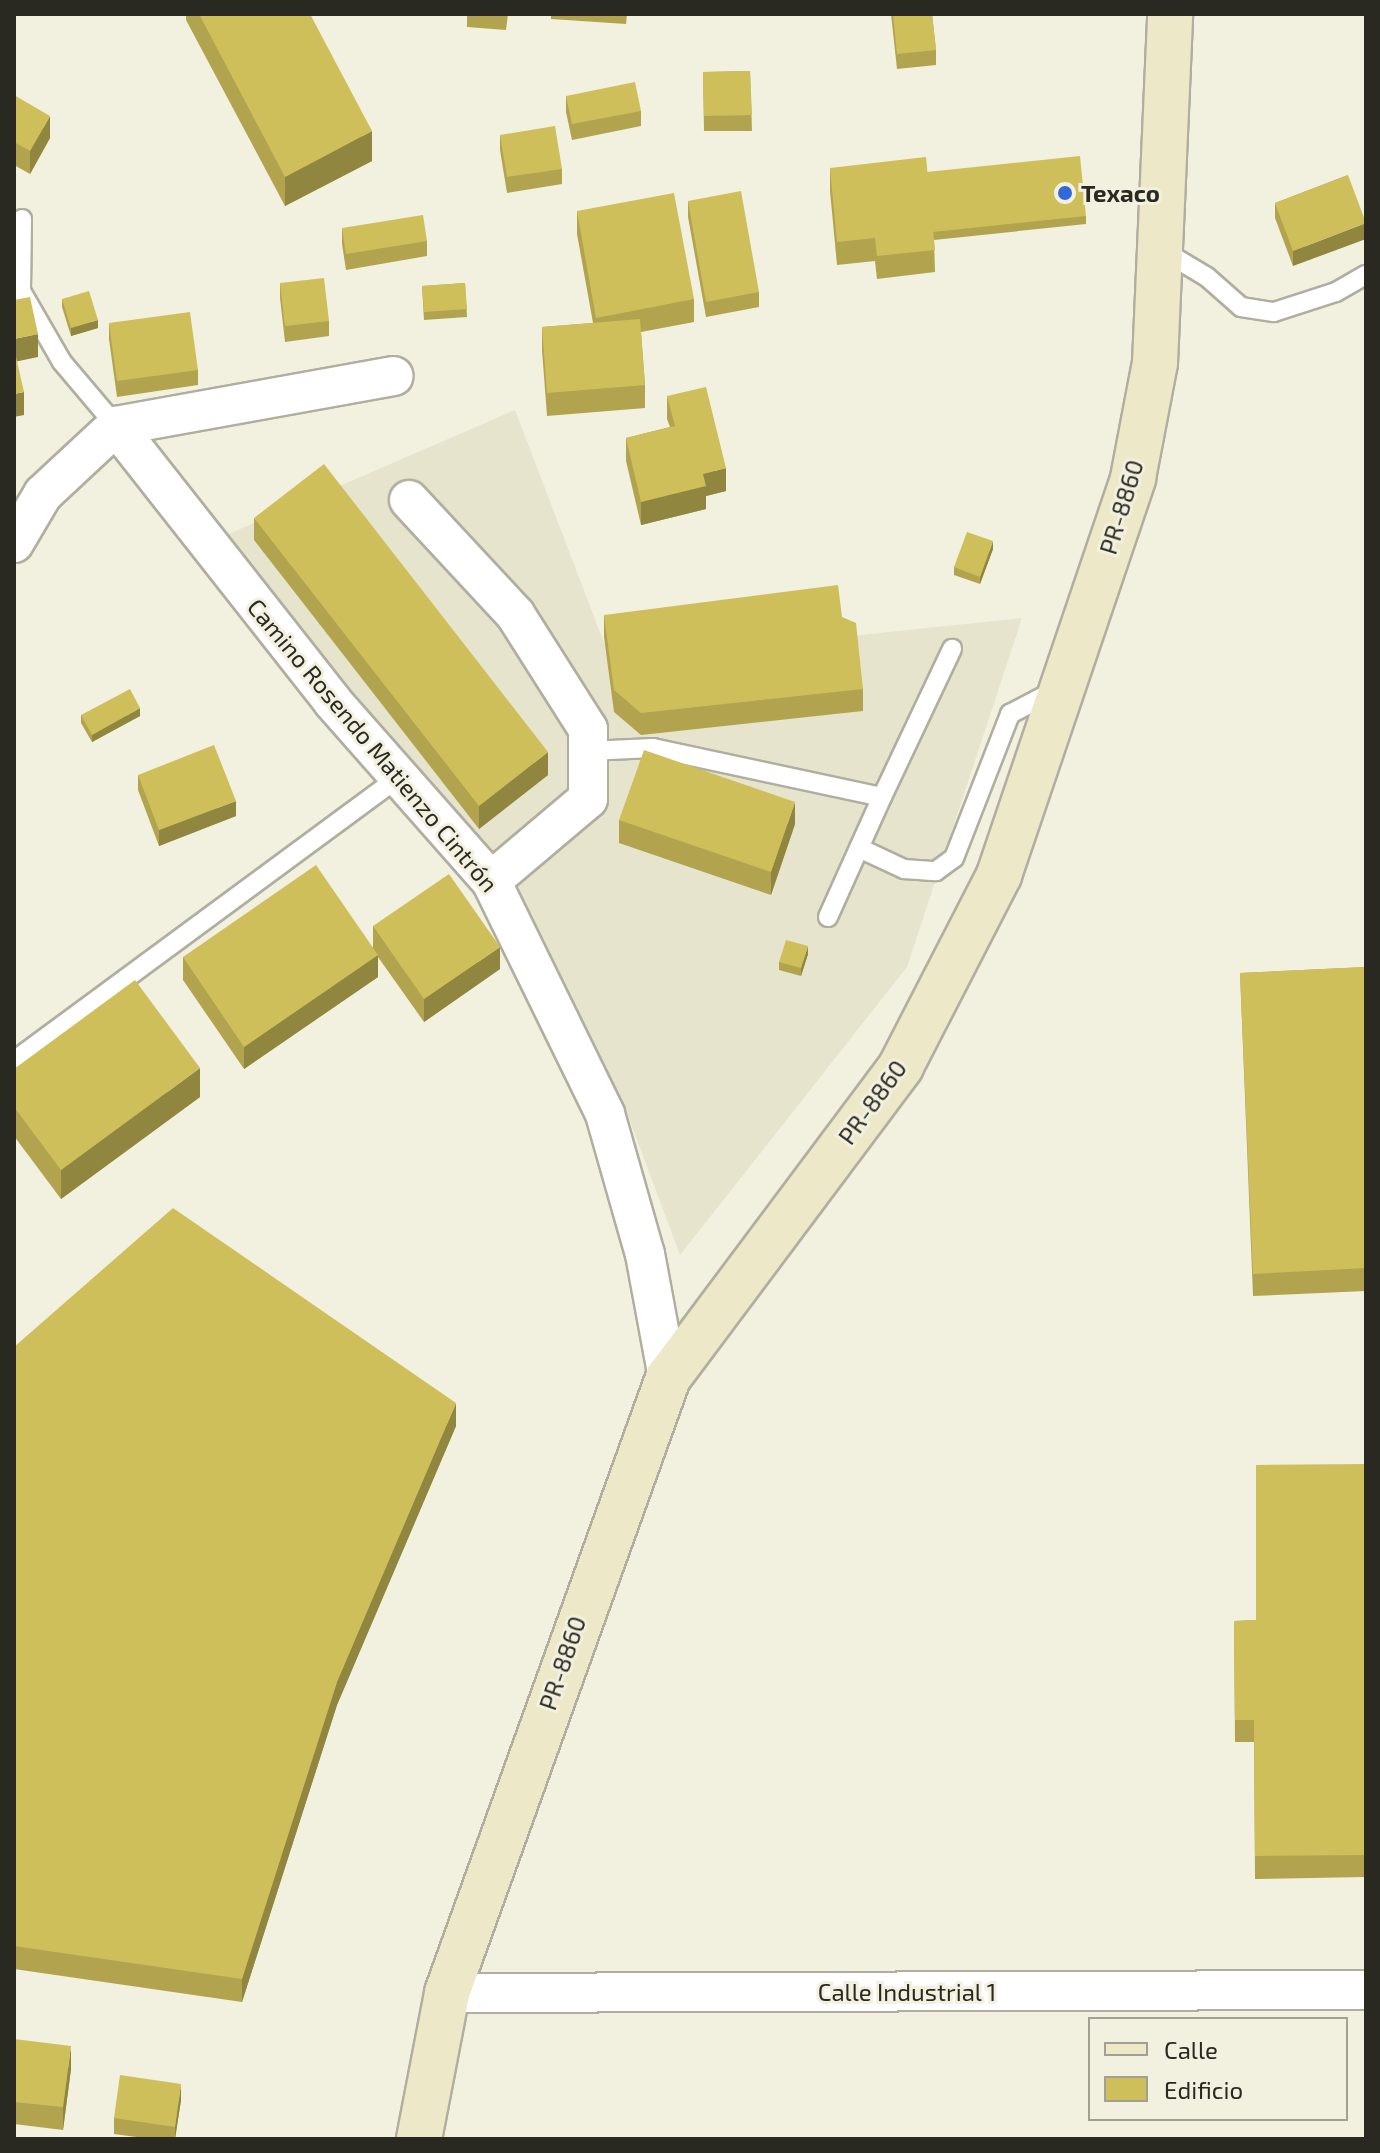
<!DOCTYPE html>
<html>
<head>
<meta charset="utf-8">
<style>
	body { margin:0 }
	#map { position:relative; width:1380px; height:2153px; overflow:hidden; background:#f2f0df; font-family:"Exo 2",sans-serif }
	div>[style] { position:absolute }
	[style*='--x'] { left:calc(var(--x)*1px); top:calc(var(--y)*1px); width:calc(var(--w)*1px); rotate:calc(var(--a)*1deg) }
	.built>* { inset:0; background:#e7e4cd }
	.roads { filter:drop-shadow(2px 0 #b1ae9f) drop-shadow(-2px 0 #b1ae9f) drop-shadow(0 2px #b1ae9f) drop-shadow(0 -2px #b1ae9f) }
	.lane>* { height:18px; margin:-9px; padding:0 9px; transform-origin:9px; border-radius:9px; background:#fff }
	.street>* { height:38px; margin:-19px; padding:0 19px; transform-origin:19px; border-radius:19px; background:#fff }
	.secondary>* { height:44px; margin:-22px; padding:0 22px; transform-origin:22px; border-radius:22px; background:#ede8c8 }
	.wall>* { inset:0; background:#b2a44e }
	.shaded-wall>* { inset:0; background:#918640 }
	.building>* { inset:0; background:#cfbf5b }
	.dots>* { width:22px; height:22px; translate:-50% -50%; box-sizing:border-box; border:4px solid #f2f0df; border-radius:50% }
	span { translate:-50% -50%; white-space:nowrap; text-align:center; line-height:1.15; -webkit-text-stroke:6px #f2f0df; paint-order:stroke }
	.poi-label { font-size:24px; color:#292922; font-weight:700 }
	.left { translate:0 -50%; text-align:left }
	.street-label { font-size:24px; color:#292922 }
	.frame { position:absolute; inset:0; border:16px solid #292922; pointer-events:none }
	.legend { position:absolute; left:1088px; top:2017px; width:260px; height:104px; box-sizing:border-box; background:#f2f0df; border:2px solid #a2a093; margin:0; padding:10px 14px; list-style:none; font-size:24px; color:#292922 }
	.legend li { display:flex; align-items:center; gap:16px; height:40px }
	.legend b { width:40px; border:2px solid #a2a093 }
</style>
</head>
<body>
<div id="map">
	<div class="built">
		<div style="clip-path:polygon(515px 410px,611px 661px,1022px 618px,907px 967px,680px 1255px,627px 1113px,518px 894px,210px 542px)"></div>
	</div>
	<div class="roads">
		<div class="lane">
			<div style="--x:22;--y:219;--w:72;--a:90.8"></div>
			<div style="--x:21;--y:291;--w:82;--a:60"></div>
			<div style="--x:62;--y:362;--w:84;--a:49.8"></div>
			<div style="--x:1162;--y:250;--w:52;--a:31"></div>
			<div style="--x:1207;--y:277;--w:45;--a:41.4"></div>
			<div style="--x:1241;--y:307;--w:33;--a:9"></div>
			<div style="--x:1274;--y:312;--w:65;--a:-17.9"></div>
			<div style="--x:1336;--y:292;--w:34;--a:-30"></div>
			<div style="--x:588;--y:751;--w:65;--a:-2.6"></div>
			<div style="--x:653;--y:748;--w:234;--a:12.1"></div>
			<div style="--x:882;--y:797;--w:164;--a:-64.7"></div>
			<div style="--x:859;--y:848;--w:50;--a:25"></div>
			<div style="--x:904;--y:869;--w:32;--a:4"></div>
			<div style="--x:936;--y:871;--w:22;--a:-36"></div>
			<div style="--x:954;--y:858;--w:155;--a:-68.7"></div>
			<div style="--x:1010;--y:714;--w:50;--a:-27.6"></div>
			<div style="--x:828;--y:917;--w:132;--a:-65.8"></div>
			<div style="--x:14;--y:1061;--w:477;--a:-36.4"></div>
		</div>
		<div class="street">
			<div style="--x:116;--y:426;--w:351;--a:51.8"></div>
			<div style="--x:333;--y:702;--w:239;--a:48.6"></div>
			<div style="--x:491;--y:881;--w:259;--a:63.9"></div>
			<div style="--x:605;--y:1114;--w:146;--a:74.1"></div>
			<div style="--x:645;--y:1254;--w:126;--a:79.5"></div>
			<div style="--x:116;--y:426;--w:282;--a:-10.2"></div>
			<div style="--x:409;--y:500;--w:156;--a:47.1"></div>
			<div style="--x:515;--y:614;--w:136;--a:57.6"></div>
			<div style="--x:588;--y:729;--w:70;--a:90"></div>
			<div style="--x:588;--y:799;--w:127;--a:139.8"></div>
			<div style="--x:14;--y:543;--w:57;--a:-59.4"></div>
			<div style="--x:43;--y:494;--w:100;--a:-43"></div>
			<div style="--x:447;--y:1993;--w:919;--a:-0.19"></div>
		</div>
		<div class="secondary">
			<div style="--x:419;--y:2139;--w:149;--a:-79.1"></div>
			<div style="--x:447;--y:1993;--w:654;--a:-70.23"></div>
			<div style="--x:668;--y:1378;--w:389;--a:-53.2"></div>
			<div style="--x:901;--y:1066;--w:215;--a:-62.8"></div>
			<div style="--x:999;--y:875;--w:419;--a:-71.3"></div>
			<div style="--x:1133;--y:478;--w:117;--a:-79.2"></div>
			<div style="--x:1155;--y:363;--w:349;--a:-87.5"></div>
		</div>
	</div>
	<div class="wall">
		<div style="clip-path:polygon(186px 14px,310px 14px,372px 161px,285px 206px,186px 20px)"></div>
		<div style="clip-path:polygon(467px 14px,508px 14px,506px 30px,467px 27px)"></div>
		<div style="clip-path:polygon(551px 14px,627px 14px,626px 24px,551px 19px)"></div>
		<div style="clip-path:polygon(891px 14px,932px 14px,936px 50px,936px 65px,897px 69px)"></div>
		<div style="clip-path:polygon(750px 71px,752px 131px,704px 131px,703px 72px)"></div>
		<div style="clip-path:polygon(14px 95px,50px 138px,30px 174px,14px 165px)"></div>
		<div style="clip-path:polygon(566px 96px,641px 111px,641px 126px,572px 140px,566px 112px)"></div>
		<div style="clip-path:polygon(500px 135px,562px 169px,562px 184px,507px 193px,500px 150px)"></div>
		<div style="clip-path:polygon(830px 168px,927px 172px,1086px 216px,1086px 224px,934px 240px,935px 272px,877px 279px,875px 261px,837px 265px,830px 191px)"></div>
		<div style="clip-path:polygon(1348px 175px,1293px 266px,1275px 218px,1275px 203px)"></div>
		<div style="clip-path:polygon(688px 201px,759px 292px,759px 307px,706px 317px,688px 217px)"></div>
		<div style="clip-path:polygon(577px 211px,694px 299px,694px 322px,641px 332px,645px 385px,645px 408px,547px 416px,542px 350px,542px 327px,593px 323px,577px 234px)"></div>
		<div style="clip-path:polygon(342px 228px,427px 241px,427px 256px,346px 270px,342px 244px)"></div>
		<div style="clip-path:polygon(280px 283px,329px 321px,329px 336px,285px 342px,280px 298px)"></div>
		<div style="clip-path:polygon(465px 283px,467px 317px,424px 320px,422px 286px)"></div>
		<div style="clip-path:polygon(62px 299px,98px 328px,71px 336px,62px 307px)"></div>
		<div style="clip-path:polygon(109px 323px,198px 370px,198px 385px,117px 397px,109px 339px)"></div>
		<div style="clip-path:polygon(667px 396px,726px 491px,706px 496px,706px 509px,641px 525px,626px 461px,626px 438px,670px 427px,667px 419px)"></div>
		<div style="clip-path:polygon(254px 518px,548px 775px,479px 829px,254px 540px)"></div>
		<div style="clip-path:polygon(993px 549px,980px 584px,954px 575px,954px 567px)"></div>
		<div style="clip-path:polygon(604px 615px,842px 617px,863px 689px,863px 711px,641px 735px,614px 712px,604px 637px)"></div>
		<div style="clip-path:polygon(81px 715px,140px 716px,92px 742px,81px 723px)"></div>
		<div style="clip-path:polygon(138px 775px,236px 816px,159px 846px,138px 790px)"></div>
		<div style="clip-path:polygon(619px 820px,795px 824px,771px 895px,619px 843px)"></div>
		<div style="clip-path:polygon(373px 926px,500px 969px,424px 1022px,378px 957px,378px 977px,244px 1069px,183px 980px,183px 957px,373px 947px)"></div>
		<div style="clip-path:polygon(808px 954px,801px 976px,779px 970px,779px 962px)"></div>
		<div style="clip-path:polygon(1366px 967px,1366px 1291px,1253px 1296px,1240px 973px)"></div>
		<div style="clip-path:polygon(14px 1069px,200px 1097px,61px 1199px,14px 1136px)"></div>
		<div style="clip-path:polygon(14px 1347px,456px 1426px,337px 1705px,242px 2002px,14px 1969px)"></div>
		<div style="clip-path:polygon(1366px 1464px,1366px 1877px,1255px 1879px,1254px 1742px,1235px 1742px,1234px 1621px,1256px 1620px)"></div>
		<div style="clip-path:polygon(14px 2039px,71px 2069px,63px 2130px,14px 2124px)"></div>
		<div style="clip-path:polygon(181px 2100px,175px 2139px,151px 2139px,114px 2134px,114px 2118px)"></div>
	</div>
	<div class="shaded-wall">
		<div style="clip-path:polygon(50px 116px,50px 138px,30px 174px,30px 151px)"></div>
		<div style="clip-path:polygon(372px 131px,372px 161px,285px 206px,285px 177px)"></div>
		<div style="clip-path:polygon(1366px 223px,1366px 239px,1293px 266px,1293px 251px)"></div>
		<div style="clip-path:polygon(98px 320px,98px 328px,71px 336px,71px 328px)"></div>
		<div style="clip-path:polygon(38px 334px,38px 357px,14px 362px,14px 339px)"></div>
		<div style="clip-path:polygon(24px 392px,24px 415px,14px 417px,14px 394px)"></div>
		<div style="clip-path:polygon(726px 468px,726px 491px,706px 496px,706px 509px,641px 525px,641px 502px,703px 474px)"></div>
		<div style="clip-path:polygon(993px 541px,993px 549px,980px 584px,980px 577px)"></div>
		<div style="clip-path:polygon(140px 708px,140px 716px,92px 742px,92px 735px)"></div>
		<div style="clip-path:polygon(548px 752px,548px 775px,479px 829px,479px 806px)"></div>
		<div style="clip-path:polygon(236px 801px,236px 816px,159px 846px,159px 830px)"></div>
		<div style="clip-path:polygon(795px 802px,795px 824px,771px 895px,771px 872px)"></div>
		<div style="clip-path:polygon(808px 946px,808px 954px,801px 976px,801px 968px)"></div>
		<div style="clip-path:polygon(500px 947px,500px 969px,424px 1022px,424px 999px)"></div>
		<div style="clip-path:polygon(378px 955px,378px 977px,244px 1069px,244px 1047px)"></div>
		<div style="clip-path:polygon(200px 1068px,200px 1097px,61px 1199px,61px 1170px)"></div>
		<div style="clip-path:polygon(456px 1403px,456px 1426px,337px 1705px,242px 2002px,242px 1979px,337px 1682px)"></div>
		<div style="clip-path:polygon(71px 2046px,71px 2069px,63px 2130px,63px 2107px)"></div>
		<div style="clip-path:polygon(181px 2084px,181px 2100px,175px 2139px,175px 2127px)"></div>
	</div>
	<div class="building">
		<div style="clip-path:polygon(199px 14px,310px 14px,372px 131px,285px 177px)"></div>
		<div style="clip-path:polygon(893px 14px,932px 14px,936px 50px,897px 54px)"></div>
		<div style="clip-path:polygon(750px 71px,752px 115px,704px 116px,703px 72px)"></div>
		<div style="clip-path:polygon(635px 82px,641px 111px,572px 124px,566px 96px)"></div>
		<div style="clip-path:polygon(14px 95px,50px 116px,30px 151px,14px 142px)"></div>
		<div style="clip-path:polygon(555px 126px,562px 169px,507px 177px,500px 135px)"></div>
		<div style="clip-path:polygon(1080px 156px,1086px 216px,933px 232px,927px 172px)"></div>
		<div style="clip-path:polygon(926px 157px,935px 250px,877px 256px,875px 238px,837px 242px,830px 168px)"></div>
		<div style="clip-path:polygon(1348px 175px,1366px 223px,1293px 251px,1275px 203px)"></div>
		<div style="clip-path:polygon(741px 191px,759px 292px,706px 302px,688px 201px)"></div>
		<div style="clip-path:polygon(674px 193px,694px 299px,596px 318px,577px 211px)"></div>
		<div style="clip-path:polygon(423px 215px,427px 241px,346px 254px,342px 228px)"></div>
		<div style="clip-path:polygon(324px 278px,329px 321px,285px 326px,280px 283px)"></div>
		<div style="clip-path:polygon(465px 283px,467px 309px,424px 312px,422px 286px)"></div>
		<div style="clip-path:polygon(89px 291px,98px 320px,71px 328px,62px 299px)"></div>
		<div style="clip-path:polygon(30px 297px,38px 334px,14px 339px,14px 300px)"></div>
		<div style="clip-path:polygon(190px 312px,198px 370px,117px 381px,109px 323px)"></div>
		<div style="clip-path:polygon(640px 319px,645px 385px,547px 393px,542px 327px)"></div>
		<div style="clip-path:polygon(14px 348px,24px 392px,14px 394px)"></div>
		<div style="clip-path:polygon(706px 387px,726px 468px,703px 474px,706px 486px,641px 502px,626px 438px,675px 426px,667px 396px)"></div>
		<div style="clip-path:polygon(324px 464px,548px 752px,479px 806px,254px 518px)"></div>
		<div style="clip-path:polygon(967px 532px,993px 541px,980px 577px,954px 567px)"></div>
		<div style="clip-path:polygon(838px 585px,842px 617px,856px 623px,863px 689px,641px 713px,614px 690px,604px 615px)"></div>
		<div style="clip-path:polygon(130px 689px,140px 708px,92px 735px,81px 715px)"></div>
		<div style="clip-path:polygon(214px 745px,236px 801px,159px 830px,138px 775px)"></div>
		<div style="clip-path:polygon(644px 750px,795px 802px,771px 872px,619px 820px)"></div>
		<div style="clip-path:polygon(316px 865px,378px 955px,244px 1047px,183px 957px)"></div>
		<div style="clip-path:polygon(449px 874px,500px 947px,424px 999px,373px 926px)"></div>
		<div style="clip-path:polygon(786px 940px,808px 946px,801px 968px,779px 962px)"></div>
		<div style="clip-path:polygon(1366px 967px,1366px 1268px,1253px 1274px,1240px 973px)"></div>
		<div style="clip-path:polygon(135px 980px,200px 1068px,61px 1170px,14px 1107px,14px 1069px)"></div>
		<div style="clip-path:polygon(173px 1208px,456px 1403px,337px 1682px,242px 1979px,14px 1946px,14px 1347px)"></div>
		<div style="clip-path:polygon(1366px 1464px,1366px 1855px,1255px 1856px,1254px 1720px,1235px 1720px,1234px 1621px,1256px 1620px,1256px 1465px)"></div>
		<div style="clip-path:polygon(14px 2039px,71px 2046px,63px 2107px,14px 2102px)"></div>
		<div style="clip-path:polygon(120px 2075px,181px 2084px,175px 2127px,114px 2118px)"></div>
	</div>
	<div class="dots">
		<div style="left:1065px;top:193px;background:#306ad8"></div>
	</div>
	<div class="poi-label">
		<span class="left" style="left:1081px;top:193px">Texaco</span>
	</div>
	<div class="street-label">
		<span style="left:1121px;top:507px;rotate:-73deg">PR-8860</span>
		<span style="left:373px;top:745px;rotate:50deg">Camino Rosendo Matienzo Cintrón</span>
		<span style="left:872px;top:1102px;rotate:-54deg">PR-8860</span>
		<span style="left:562px;top:1663px;rotate:-71deg">PR-8860</span>
		<span style="left:907px;top:1992px">Calle Industrial 1</span>
	</div>
	<div class="frame"></div>
	<ul class="legend">
	<li><b style="height:10px;background:#ede8c8"></b>Calle</li>
	<li><b style="height:22px;background:#cfbf5b"></b>Edificio</li>
	</ul>
</div>
</body>
</html>
